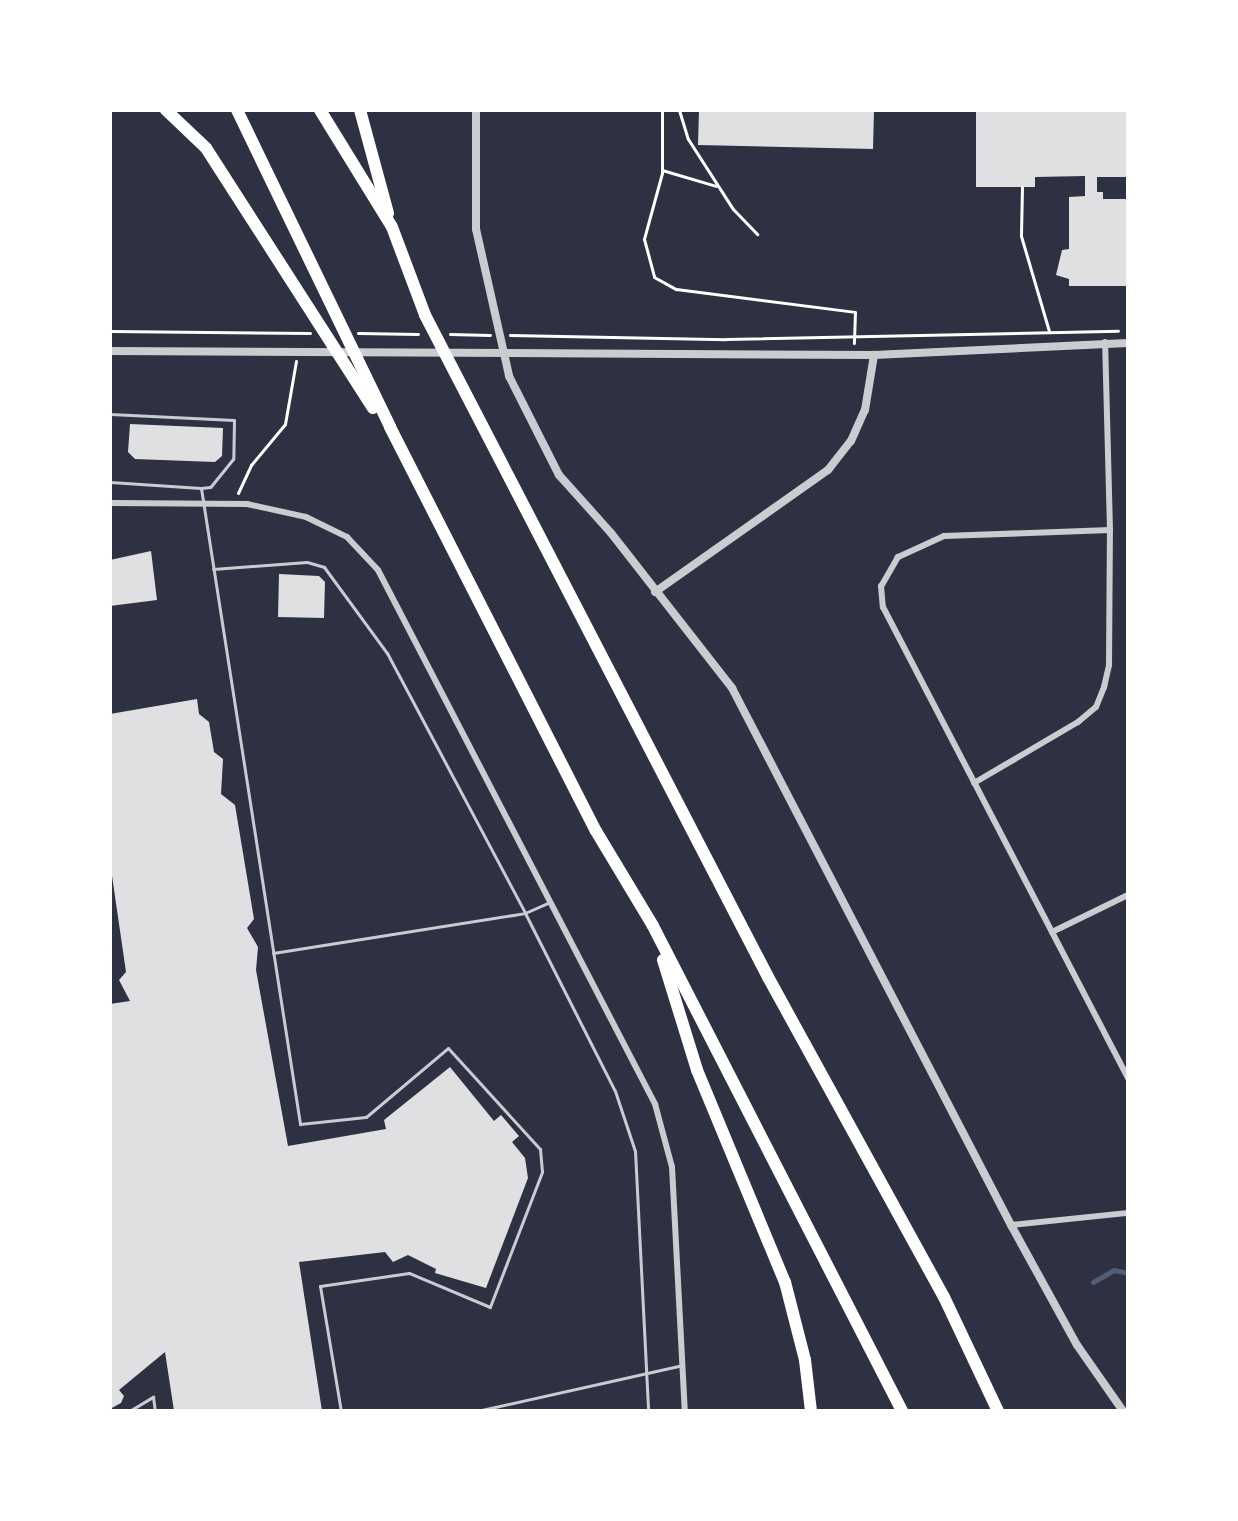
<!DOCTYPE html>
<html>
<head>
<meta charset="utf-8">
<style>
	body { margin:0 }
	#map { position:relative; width:1238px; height:1521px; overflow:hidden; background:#2d3142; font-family:Spectral,serif }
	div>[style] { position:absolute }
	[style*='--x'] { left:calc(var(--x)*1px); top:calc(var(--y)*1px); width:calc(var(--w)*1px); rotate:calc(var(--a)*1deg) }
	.stream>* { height:5px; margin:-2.5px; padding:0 2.5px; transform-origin:2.5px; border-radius:2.5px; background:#4f5d75 }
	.building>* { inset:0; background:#e0e0e3 }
	.path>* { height:3px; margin:-1.5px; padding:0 1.5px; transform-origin:1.5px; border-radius:1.5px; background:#fff }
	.service>* { height:3px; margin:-1.5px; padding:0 1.5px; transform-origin:1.5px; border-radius:1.5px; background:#caccd0 }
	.minor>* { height:6px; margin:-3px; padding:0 3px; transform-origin:3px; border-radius:3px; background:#caccd0 }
	.tertiary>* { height:8px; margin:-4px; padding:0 4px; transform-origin:4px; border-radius:4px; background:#caccd0 }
	.motorway>* { height:12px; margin:-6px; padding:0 6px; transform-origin:6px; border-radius:6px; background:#fff }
	span { translate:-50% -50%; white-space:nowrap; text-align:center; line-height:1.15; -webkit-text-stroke:8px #fff; paint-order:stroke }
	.frame { position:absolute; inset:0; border:112px solid #fff; pointer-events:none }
</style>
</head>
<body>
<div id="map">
	<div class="stream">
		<div style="--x:1093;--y:1282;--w:24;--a:-30"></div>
		<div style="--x:1114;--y:1270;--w:14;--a:12"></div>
	</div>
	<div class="building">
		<div style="clip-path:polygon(699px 110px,874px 110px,873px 149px,698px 145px)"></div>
		<div style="clip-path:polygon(976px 110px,1128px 110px,1128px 177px,1097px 177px,1097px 192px,1103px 192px,1103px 199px,1128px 199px,1128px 286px,1069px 286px,1069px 279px,1056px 275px,1062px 250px,1069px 249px,1069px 197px,1085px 196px,1085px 176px,1035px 177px,1035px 187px,976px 187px)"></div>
		<div style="clip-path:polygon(130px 424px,223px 428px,222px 456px,215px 462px,135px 459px,128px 452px)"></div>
		<div style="clip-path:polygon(151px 551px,157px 600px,110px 606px,110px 560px)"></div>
		<div style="clip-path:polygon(279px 574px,319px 576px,325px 582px,324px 618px,278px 617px)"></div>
		<div style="clip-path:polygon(197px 699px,199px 714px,209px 722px,214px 752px,223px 759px,221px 794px,235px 805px,254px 919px,247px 928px,258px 947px,256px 970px,288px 1146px,386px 1129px,384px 1120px,450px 1067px,494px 1121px,501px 1115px,519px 1136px,512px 1142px,525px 1158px,528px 1178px,486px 1288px,435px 1273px,436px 1269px,408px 1255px,393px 1262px,385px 1252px,299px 1262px,322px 1411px,174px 1411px,165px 1352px,119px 1390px,124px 1396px,121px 1403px,110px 1409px,110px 1004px,130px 1001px,119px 980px,126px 972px,110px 862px,110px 714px)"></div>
	</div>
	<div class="path">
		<div style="--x:662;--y:110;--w:63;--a:90"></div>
		<div style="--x:662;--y:173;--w:68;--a:105.3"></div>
		<div style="--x:644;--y:239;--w:39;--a:75"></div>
		<div style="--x:654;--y:277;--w:25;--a:29"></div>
		<div style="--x:676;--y:289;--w:180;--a:7.3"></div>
		<div style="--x:855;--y:312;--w:31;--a:92"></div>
		<div style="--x:679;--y:110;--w:30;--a:73"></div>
		<div style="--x:688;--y:139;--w:83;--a:57.3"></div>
		<div style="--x:733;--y:209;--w:35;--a:46"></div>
		<div style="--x:662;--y:170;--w:56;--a:16.5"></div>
		<div style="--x:1022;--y:187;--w:49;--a:91.2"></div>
		<div style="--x:1021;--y:236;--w:99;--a:73.6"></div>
		<div style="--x:110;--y:331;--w:200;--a:0.6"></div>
		<div style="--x:358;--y:333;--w:60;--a:1"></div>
		<div style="--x:450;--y:334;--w:40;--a:1.4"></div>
		<div style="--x:510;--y:335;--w:216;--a:1.1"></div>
		<div style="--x:726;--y:339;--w:392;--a:-1.2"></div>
		<div style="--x:238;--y:493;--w:31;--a:-65"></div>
		<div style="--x:251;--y:465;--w:53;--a:-50.3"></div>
		<div style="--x:285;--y:424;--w:64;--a:-80.1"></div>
	</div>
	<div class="service">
		<div style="--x:110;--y:414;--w:124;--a:2.8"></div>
		<div style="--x:234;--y:420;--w:39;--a:91"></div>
		<div style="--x:233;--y:459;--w:36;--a:129"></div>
		<div style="--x:210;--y:487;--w:9;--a:174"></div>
		<div style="--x:201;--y:488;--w:644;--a:81.15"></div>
		<div style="--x:300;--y:1124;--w:66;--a:-6.1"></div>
		<div style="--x:366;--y:1117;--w:107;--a:-40.1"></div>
		<div style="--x:448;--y:1048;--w:137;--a:47.7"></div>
		<div style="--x:540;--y:1149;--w:23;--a:85"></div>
		<div style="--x:542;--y:1172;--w:145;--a:111.1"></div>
		<div style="--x:490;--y:1307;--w:88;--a:-157.2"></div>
		<div style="--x:409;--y:1273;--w:90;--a:171.7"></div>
		<div style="--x:320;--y:1286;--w:127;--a:80.5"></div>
		<div style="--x:110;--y:482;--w:91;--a:3.8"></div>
		<div style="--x:213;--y:569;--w:94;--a:-4.3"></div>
		<div style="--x:307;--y:562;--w:18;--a:16"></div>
		<div style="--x:324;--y:567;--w:107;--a:53.8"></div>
		<div style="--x:387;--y:653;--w:294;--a:62"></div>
		<div style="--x:525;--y:913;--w:199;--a:63.2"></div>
		<div style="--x:615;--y:1091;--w:63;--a:71.6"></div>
		<div style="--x:635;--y:1151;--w:260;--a:87.1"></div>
		<div style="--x:273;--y:953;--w:255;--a:-9"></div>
		<div style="--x:525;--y:913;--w:27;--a:-24"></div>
		<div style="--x:131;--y:1410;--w:26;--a:-31"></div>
		<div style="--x:153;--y:1397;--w:14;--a:82"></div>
		<div style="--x:477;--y:1411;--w:211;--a:-12.6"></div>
	</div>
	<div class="minor">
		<div style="--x:110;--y:503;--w:137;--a:0.4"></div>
		<div style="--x:247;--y:504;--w:60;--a:12.4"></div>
		<div style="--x:306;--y:517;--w:46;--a:26"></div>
		<div style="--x:347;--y:537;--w:45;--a:46.8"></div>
		<div style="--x:378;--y:570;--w:602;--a:62.58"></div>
		<div style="--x:655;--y:1104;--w:65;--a:74.9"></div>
		<div style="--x:672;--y:1167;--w:244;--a:87"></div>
		<div style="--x:1110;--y:530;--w:166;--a:177.9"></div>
		<div style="--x:944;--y:536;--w:51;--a:155.5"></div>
		<div style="--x:898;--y:557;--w:34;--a:120"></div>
		<div style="--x:881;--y:586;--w:21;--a:85"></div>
		<div style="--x:883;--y:607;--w:531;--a:62.52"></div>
		<div style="--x:974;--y:783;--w:121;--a:-30.4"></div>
		<div style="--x:1078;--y:722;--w:23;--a:-40"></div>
		<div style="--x:1096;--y:707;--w:22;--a:-68"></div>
		<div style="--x:1104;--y:687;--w:23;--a:-77"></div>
		<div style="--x:1109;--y:665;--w:135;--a:-89.6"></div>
		<div style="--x:1110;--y:530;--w:188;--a:-91.5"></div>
		<div style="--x:1052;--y:932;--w:85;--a:-26"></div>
		<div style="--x:1011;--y:1225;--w:118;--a:-5.9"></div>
	</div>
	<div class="tertiary">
		<div style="--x:476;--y:110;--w:119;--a:90"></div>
		<div style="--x:476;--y:229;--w:151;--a:77.3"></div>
		<div style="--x:509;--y:376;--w:111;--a:63.2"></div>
		<div style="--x:559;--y:475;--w:78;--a:48.1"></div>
		<div style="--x:611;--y:533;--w:197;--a:52"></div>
		<div style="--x:732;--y:688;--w:605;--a:62.55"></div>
		<div style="--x:1011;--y:1225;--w:137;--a:61.2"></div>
		<div style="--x:1077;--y:1345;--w:80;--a:55.1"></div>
		<div style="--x:110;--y:351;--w:764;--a:0.3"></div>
		<div style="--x:874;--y:355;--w:254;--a:-2.7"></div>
		<div style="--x:655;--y:592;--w:212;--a:-35.2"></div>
		<div style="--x:828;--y:470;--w:37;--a:-52"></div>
		<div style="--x:851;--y:441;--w:34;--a:-66"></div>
		<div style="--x:865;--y:410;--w:56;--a:-80.7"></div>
	</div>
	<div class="motorway">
		<div style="--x:166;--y:110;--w:55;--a:43.5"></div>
		<div style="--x:206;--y:148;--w:309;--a:57.3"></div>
		<div style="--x:237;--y:110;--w:352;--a:64.2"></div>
		<div style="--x:390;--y:427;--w:453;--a:63"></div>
		<div style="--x:596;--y:831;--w:111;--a:59"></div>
		<div style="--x:653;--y:926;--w:545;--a:62.82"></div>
		<div style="--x:320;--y:110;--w:137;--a:58.4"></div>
		<div style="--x:392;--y:227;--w:94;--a:69.4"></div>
		<div style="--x:425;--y:315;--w:746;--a:62.61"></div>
		<div style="--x:768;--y:977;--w:365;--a:61.2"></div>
		<div style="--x:944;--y:1297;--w:126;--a:64.7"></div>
		<div style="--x:360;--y:110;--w:107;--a:74.8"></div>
		<div style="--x:663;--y:960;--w:115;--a:72.8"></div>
		<div style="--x:697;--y:1070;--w:230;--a:67.5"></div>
		<div style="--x:785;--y:1282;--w:81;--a:75.6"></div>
		<div style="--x:805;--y:1360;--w:51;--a:83.3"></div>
	</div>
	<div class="frame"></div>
</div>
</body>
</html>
